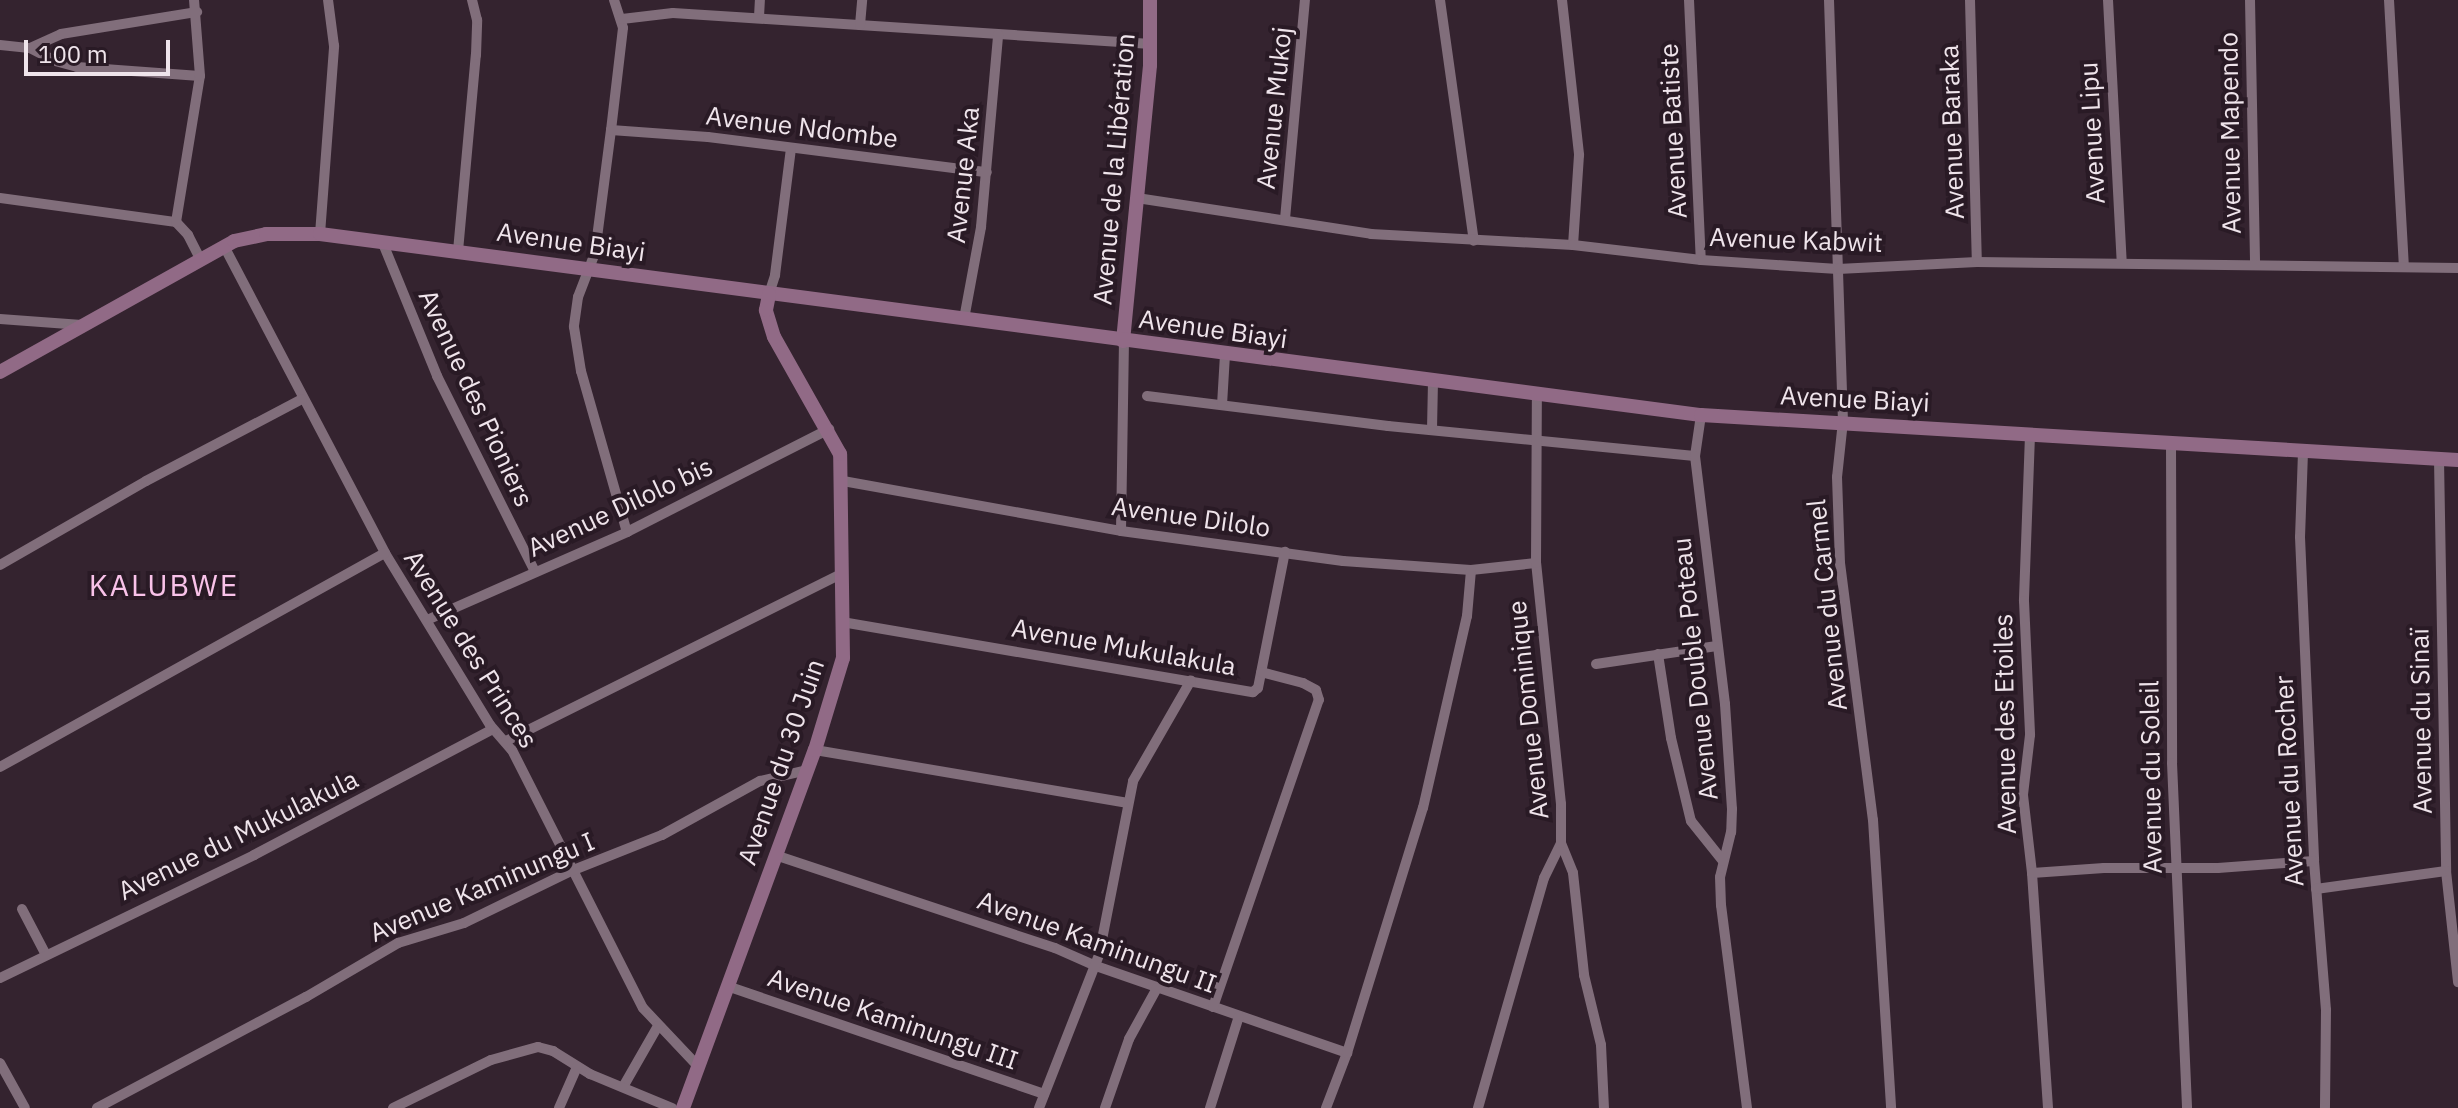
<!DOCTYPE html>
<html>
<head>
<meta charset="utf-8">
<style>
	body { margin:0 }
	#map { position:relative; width:2458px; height:1108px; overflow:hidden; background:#34232f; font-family:"IBM Plex Sans",sans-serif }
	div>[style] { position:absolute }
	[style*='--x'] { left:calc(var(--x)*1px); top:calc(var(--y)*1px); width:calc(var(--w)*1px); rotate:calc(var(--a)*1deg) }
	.street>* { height:10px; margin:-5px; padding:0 5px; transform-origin:5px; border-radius:5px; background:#816e7b }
	.secondary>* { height:14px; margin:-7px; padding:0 7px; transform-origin:7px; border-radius:7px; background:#916a86 }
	span { translate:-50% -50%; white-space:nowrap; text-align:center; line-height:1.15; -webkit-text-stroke:8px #291a25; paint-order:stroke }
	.street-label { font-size:26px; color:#efe4eb }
	.quarter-label { font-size:30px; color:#f9c2e9; letter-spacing:2px }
	.scale { position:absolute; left:24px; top:40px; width:146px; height:36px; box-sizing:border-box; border:4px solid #efe4eb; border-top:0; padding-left:10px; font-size:24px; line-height:28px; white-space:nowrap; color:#efe4eb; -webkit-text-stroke:6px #291a25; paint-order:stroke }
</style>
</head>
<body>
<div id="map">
	<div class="street">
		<div style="--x:614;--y:0;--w:29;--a:72"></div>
		<div style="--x:623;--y:28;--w:103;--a:96.7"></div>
		<div style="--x:611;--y:130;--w:124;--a:97.4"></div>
		<div style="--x:595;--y:253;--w:47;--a:111.1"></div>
		<div style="--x:578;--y:297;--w:30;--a:98"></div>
		<div style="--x:574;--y:327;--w:45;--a:81"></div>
		<div style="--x:581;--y:371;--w:167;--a:74.1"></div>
		<div style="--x:1440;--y:0;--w:243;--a:82"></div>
		<div style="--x:1562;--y:0;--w:156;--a:83.7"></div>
		<div style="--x:1579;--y:155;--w:90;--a:93.8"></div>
		<div style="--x:1689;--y:0;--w:260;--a:87.4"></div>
		<div style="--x:1829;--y:0;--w:421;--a:88.1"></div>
		<div style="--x:1843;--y:421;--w:56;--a:96.1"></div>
		<div style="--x:1837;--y:477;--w:86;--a:88"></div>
		<div style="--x:1840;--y:563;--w:259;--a:82.7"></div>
		<div style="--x:1873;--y:820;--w:289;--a:86.4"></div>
		<div style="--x:1970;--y:0;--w:262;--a:88.5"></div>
		<div style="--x:2108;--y:0;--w:263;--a:87"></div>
		<div style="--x:2250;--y:0;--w:265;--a:88.9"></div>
		<div style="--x:2389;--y:0;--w:265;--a:86.8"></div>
		<div style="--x:759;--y:17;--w:17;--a:-87"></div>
		<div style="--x:622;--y:19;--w:51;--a:-6.7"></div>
		<div style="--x:673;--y:13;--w:479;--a:3.7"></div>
		<div style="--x:860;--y:25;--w:25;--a:-85"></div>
		<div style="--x:0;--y:45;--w:30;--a:6"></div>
		<div style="--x:30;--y:48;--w:28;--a:27"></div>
		<div style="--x:55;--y:61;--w:23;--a:15"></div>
		<div style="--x:77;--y:67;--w:123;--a:4.2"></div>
		<div style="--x:30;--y:48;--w:34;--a:-24"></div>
		<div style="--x:61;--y:34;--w:138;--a:-9.2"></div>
		<div style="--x:611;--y:130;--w:97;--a:4.1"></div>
		<div style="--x:708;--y:137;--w:281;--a:7.2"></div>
		<div style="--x:0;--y:198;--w:178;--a:7.8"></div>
		<div style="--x:176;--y:222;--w:18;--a:47"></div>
		<div style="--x:188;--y:235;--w:27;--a:63"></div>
		<div style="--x:1137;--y:198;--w:237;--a:8.7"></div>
		<div style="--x:1371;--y:234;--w:202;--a:3.1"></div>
		<div style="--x:1573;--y:245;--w:129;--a:6.7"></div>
		<div style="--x:1701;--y:260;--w:137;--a:3.8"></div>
		<div style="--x:1838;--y:269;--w:139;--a:-2.9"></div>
		<div style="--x:1977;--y:262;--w:481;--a:0.7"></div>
		<div style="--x:1285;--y:219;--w:220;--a:-84.8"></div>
		<div style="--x:176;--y:222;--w:148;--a:-80.7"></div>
		<div style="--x:200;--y:76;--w:76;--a:-94.5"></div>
		<div style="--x:320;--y:234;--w:189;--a:-85.7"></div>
		<div style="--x:334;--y:46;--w:46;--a:-97.4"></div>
		<div style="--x:382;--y:241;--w:146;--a:67.8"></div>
		<div style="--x:437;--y:376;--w:219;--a:63.4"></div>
		<div style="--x:224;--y:246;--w:347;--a:62.3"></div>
		<div style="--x:385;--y:553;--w:202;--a:58.6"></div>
		<div style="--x:490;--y:725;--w:33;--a:49"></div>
		<div style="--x:512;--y:750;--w:289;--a:63.1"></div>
		<div style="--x:643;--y:1008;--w:77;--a:46.6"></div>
		<div style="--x:458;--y:251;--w:197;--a:-84.8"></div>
		<div style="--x:476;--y:55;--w:35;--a:-88"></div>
		<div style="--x:477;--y:20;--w:21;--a:-104"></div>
		<div style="--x:769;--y:294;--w:20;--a:-72"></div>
		<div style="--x:775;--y:275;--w:127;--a:-82.8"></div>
		<div style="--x:0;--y:319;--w:82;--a:4.2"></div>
		<div style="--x:964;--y:319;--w:94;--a:-79.5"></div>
		<div style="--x:981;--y:227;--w:193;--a:-84.9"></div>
		<div style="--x:1147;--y:396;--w:243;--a:7.1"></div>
		<div style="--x:1388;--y:426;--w:308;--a:5.6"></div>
		<div style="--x:1222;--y:405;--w:50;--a:-86.6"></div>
		<div style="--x:1701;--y:415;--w:41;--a:98.3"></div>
		<div style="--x:1695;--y:456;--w:250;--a:83.1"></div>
		<div style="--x:1725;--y:704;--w:105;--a:86.2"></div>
		<div style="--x:1732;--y:809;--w:23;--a:92"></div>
		<div style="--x:1731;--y:832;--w:46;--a:103.7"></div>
		<div style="--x:1720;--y:877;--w:28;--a:88"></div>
		<div style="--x:1721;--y:905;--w:205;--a:82.7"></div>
		<div style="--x:1432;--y:429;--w:47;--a:-88.8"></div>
		<div style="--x:2030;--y:435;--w:166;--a:92.1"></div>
		<div style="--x:2024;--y:601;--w:134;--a:87.4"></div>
		<div style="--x:2030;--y:735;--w:60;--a:96.7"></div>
		<div style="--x:2023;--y:795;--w:79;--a:83.4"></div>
		<div style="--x:2032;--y:873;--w:236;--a:86.1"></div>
		<div style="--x:2171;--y:444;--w:319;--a:89.8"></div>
		<div style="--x:2172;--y:763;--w:345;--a:87.5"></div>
		<div style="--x:2303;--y:452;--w:85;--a:92"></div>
		<div style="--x:2300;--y:537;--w:324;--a:87.5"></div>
		<div style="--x:2314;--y:861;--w:149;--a:85.4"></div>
		<div style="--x:2326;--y:1010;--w:98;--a:90.6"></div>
		<div style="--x:2439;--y:459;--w:412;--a:89"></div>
		<div style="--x:2446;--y:871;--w:112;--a:83.8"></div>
		<div style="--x:843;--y:481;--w:282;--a:10.2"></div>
		<div style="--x:1121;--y:531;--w:224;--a:7.7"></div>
		<div style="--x:1343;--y:561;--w:128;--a:4"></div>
		<div style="--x:1471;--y:570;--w:65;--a:-6.1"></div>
		<div style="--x:1121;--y:531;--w:190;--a:-89.1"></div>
		<div style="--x:0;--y:565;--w:168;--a:-29.9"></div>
		<div style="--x:146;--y:481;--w:176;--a:-27.7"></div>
		<div style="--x:427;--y:620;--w:219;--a:-23.7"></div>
		<div style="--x:627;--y:532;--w:227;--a:-27"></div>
		<div style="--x:842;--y:622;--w:417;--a:9.7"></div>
		<div style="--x:1253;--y:692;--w:6;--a:-39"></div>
		<div style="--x:1258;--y:688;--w:139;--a:-78.8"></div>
		<div style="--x:1658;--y:654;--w:85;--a:81.2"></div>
		<div style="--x:1671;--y:738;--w:85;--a:76.5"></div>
		<div style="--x:1691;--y:821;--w:51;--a:51.3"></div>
		<div style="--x:1596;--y:664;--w:122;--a:-8.5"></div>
		<div style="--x:506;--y:741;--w:374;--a:-26.5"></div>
		<div style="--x:815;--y:750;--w:316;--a:9.6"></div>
		<div style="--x:0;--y:767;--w:440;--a:-29.1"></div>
		<div style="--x:1561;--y:843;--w:32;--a:68"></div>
		<div style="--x:1573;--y:873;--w:103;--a:83.8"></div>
		<div style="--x:1584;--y:975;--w:72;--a:76.3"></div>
		<div style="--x:1601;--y:1045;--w:63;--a:87.3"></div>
		<div style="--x:775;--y:855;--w:295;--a:18.4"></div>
		<div style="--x:1055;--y:948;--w:45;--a:23.7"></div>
		<div style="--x:1096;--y:966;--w:266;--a:19.1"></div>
		<div style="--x:1347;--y:1053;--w:59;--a:110.9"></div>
		<div style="--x:2032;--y:873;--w:72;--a:-4"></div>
		<div style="--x:2104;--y:868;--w:114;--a:0"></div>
		<div style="--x:2218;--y:868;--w:96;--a:-4.2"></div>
		<div style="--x:2316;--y:889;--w:131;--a:-7.9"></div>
		<div style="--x:22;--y:909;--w:52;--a:62.4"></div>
		<div style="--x:0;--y:978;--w:282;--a:-25.8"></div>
		<div style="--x:254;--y:855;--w:270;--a:-27.8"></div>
		<div style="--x:727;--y:986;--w:335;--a:18.8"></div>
		<div style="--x:1213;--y:1007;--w:325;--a:-71"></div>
		<div style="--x:1319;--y:700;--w:10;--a:-107"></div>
		<div style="--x:1316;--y:690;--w:15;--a:-152"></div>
		<div style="--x:1303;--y:683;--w:43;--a:-165.3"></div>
		<div style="--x:1347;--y:1053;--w:257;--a:-72.8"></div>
		<div style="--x:1423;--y:808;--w:197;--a:-77.1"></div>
		<div style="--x:1467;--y:616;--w:46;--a:-85"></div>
		<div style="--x:0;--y:1063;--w:51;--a:60.9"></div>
		<div style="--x:623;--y:1087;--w:70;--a:-60.2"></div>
		<div style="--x:97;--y:1108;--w:237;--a:-28"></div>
		<div style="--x:306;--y:997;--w:107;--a:-30.4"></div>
		<div style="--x:398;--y:943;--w:69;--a:-16.9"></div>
		<div style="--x:464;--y:923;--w:119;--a:-25.9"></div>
		<div style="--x:571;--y:871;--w:98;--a:-21.6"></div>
		<div style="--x:662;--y:835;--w:112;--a:-28.9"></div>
		<div style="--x:760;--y:781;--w:48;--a:-13.2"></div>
		<div style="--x:393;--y:1108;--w:109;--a:-26.1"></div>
		<div style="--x:491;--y:1060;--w:49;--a:-15.5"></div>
		<div style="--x:538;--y:1047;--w:16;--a:15"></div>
		<div style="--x:553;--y:1051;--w:44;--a:31.9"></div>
		<div style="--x:590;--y:1074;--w:89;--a:22.5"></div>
		<div style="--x:559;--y:1108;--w:45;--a:-66.3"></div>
		<div style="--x:1039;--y:1108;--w:164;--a:-68.6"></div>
		<div style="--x:1099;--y:955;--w:177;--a:-78.9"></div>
		<div style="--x:1133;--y:781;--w:116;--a:-60.1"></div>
		<div style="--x:1105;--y:1108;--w:73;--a:-70.8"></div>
		<div style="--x:1129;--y:1039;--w:58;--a:-61.2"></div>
		<div style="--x:1210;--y:1108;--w:96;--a:-72.5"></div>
		<div style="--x:1478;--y:1108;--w:239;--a:-74"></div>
		<div style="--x:1544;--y:878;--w:39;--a:-64"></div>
		<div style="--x:1561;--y:843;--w:39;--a:-90"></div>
		<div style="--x:1561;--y:804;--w:242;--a:-95.9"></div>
		<div style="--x:1536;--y:563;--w:168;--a:-89.7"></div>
	</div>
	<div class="secondary">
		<div style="--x:1123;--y:341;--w:277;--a:-84.4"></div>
		<div style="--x:1150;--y:65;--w:65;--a:-90"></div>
		<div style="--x:0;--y:372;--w:268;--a:-29.2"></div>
		<div style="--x:234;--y:241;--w:33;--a:-12"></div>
		<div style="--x:266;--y:234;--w:54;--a:0"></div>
		<div style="--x:320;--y:234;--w:1393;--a:7.47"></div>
		<div style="--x:1701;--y:415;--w:758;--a:3.4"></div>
		<div style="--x:683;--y:1108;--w:382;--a:-69.8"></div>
		<div style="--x:815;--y:750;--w:96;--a:-73.1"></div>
		<div style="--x:843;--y:658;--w:204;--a:-90.8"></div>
		<div style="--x:840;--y:454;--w:134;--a:-119.4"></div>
		<div style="--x:774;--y:337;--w:28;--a:-107"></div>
		<div style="--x:766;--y:310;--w:16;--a:-79"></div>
	</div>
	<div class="street-label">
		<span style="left:1274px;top:108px;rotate:-84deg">Avenue Mukoj</span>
		<span style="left:802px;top:127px;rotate:7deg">Avenue Ndombe</span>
		<span style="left:1673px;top:131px;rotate:-93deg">Avenue Batiste</span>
		<span style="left:1952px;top:132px;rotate:-92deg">Avenue Baraka</span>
		<span style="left:2092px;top:133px;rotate:-93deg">Avenue Lipu</span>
		<span style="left:2230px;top:133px;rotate:-91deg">Avenue Mapendo</span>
		<span style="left:1114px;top:169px;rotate:-85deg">Avenue de la Libération</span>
		<span style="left:963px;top:175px;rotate:-84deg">Avenue Aka</span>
		<span style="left:1796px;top:240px;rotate:2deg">Avenue Kabwit</span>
		<span style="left:571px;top:242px;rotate:8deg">Avenue Biayi</span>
		<span style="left:1213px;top:329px;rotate:8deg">Avenue Biayi</span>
		<span style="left:476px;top:398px;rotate:65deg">Avenue des Pioniers</span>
		<span style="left:1855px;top:399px;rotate:3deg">Avenue Biayi</span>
		<span style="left:620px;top:507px;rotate:-25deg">Avenue Dilolo bis</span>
		<span style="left:1191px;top:517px;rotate:8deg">Avenue Dilolo</span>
		<span style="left:1827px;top:605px;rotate:-96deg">Avenue du Carmel</span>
		<span style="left:1124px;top:647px;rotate:10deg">Avenue Mukulakula</span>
		<span style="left:471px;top:649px;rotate:58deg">Avenue des Princes</span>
		<span style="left:1695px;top:669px;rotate:-96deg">Avenue Double Poteau</span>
		<span style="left:1528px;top:710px;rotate:-96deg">Avenue Dominique</span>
		<span style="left:2421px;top:721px;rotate:-91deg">Avenue du Sinaï</span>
		<span style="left:2005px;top:724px;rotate:-91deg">Avenue des Etoiles</span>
		<span style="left:781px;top:762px;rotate:-71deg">Avenue du 30 Juin</span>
		<span style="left:2151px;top:777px;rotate:-91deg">Avenue du Soleil</span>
		<span style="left:2289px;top:781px;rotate:-93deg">Avenue du Rocher</span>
		<span style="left:238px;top:835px;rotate:-26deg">Avenue du Mukulakula</span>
		<span style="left:482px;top:887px;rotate:-23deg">Avenue Kaminungu I</span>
		<span style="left:1097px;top:942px;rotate:20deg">Avenue Kaminungu II</span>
		<span style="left:893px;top:1019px;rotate:19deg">Avenue Kaminungu III</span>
	</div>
	<div class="quarter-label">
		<span style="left:164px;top:585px">KALUBWE</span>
	</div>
	<div class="scale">100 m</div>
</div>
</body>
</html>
